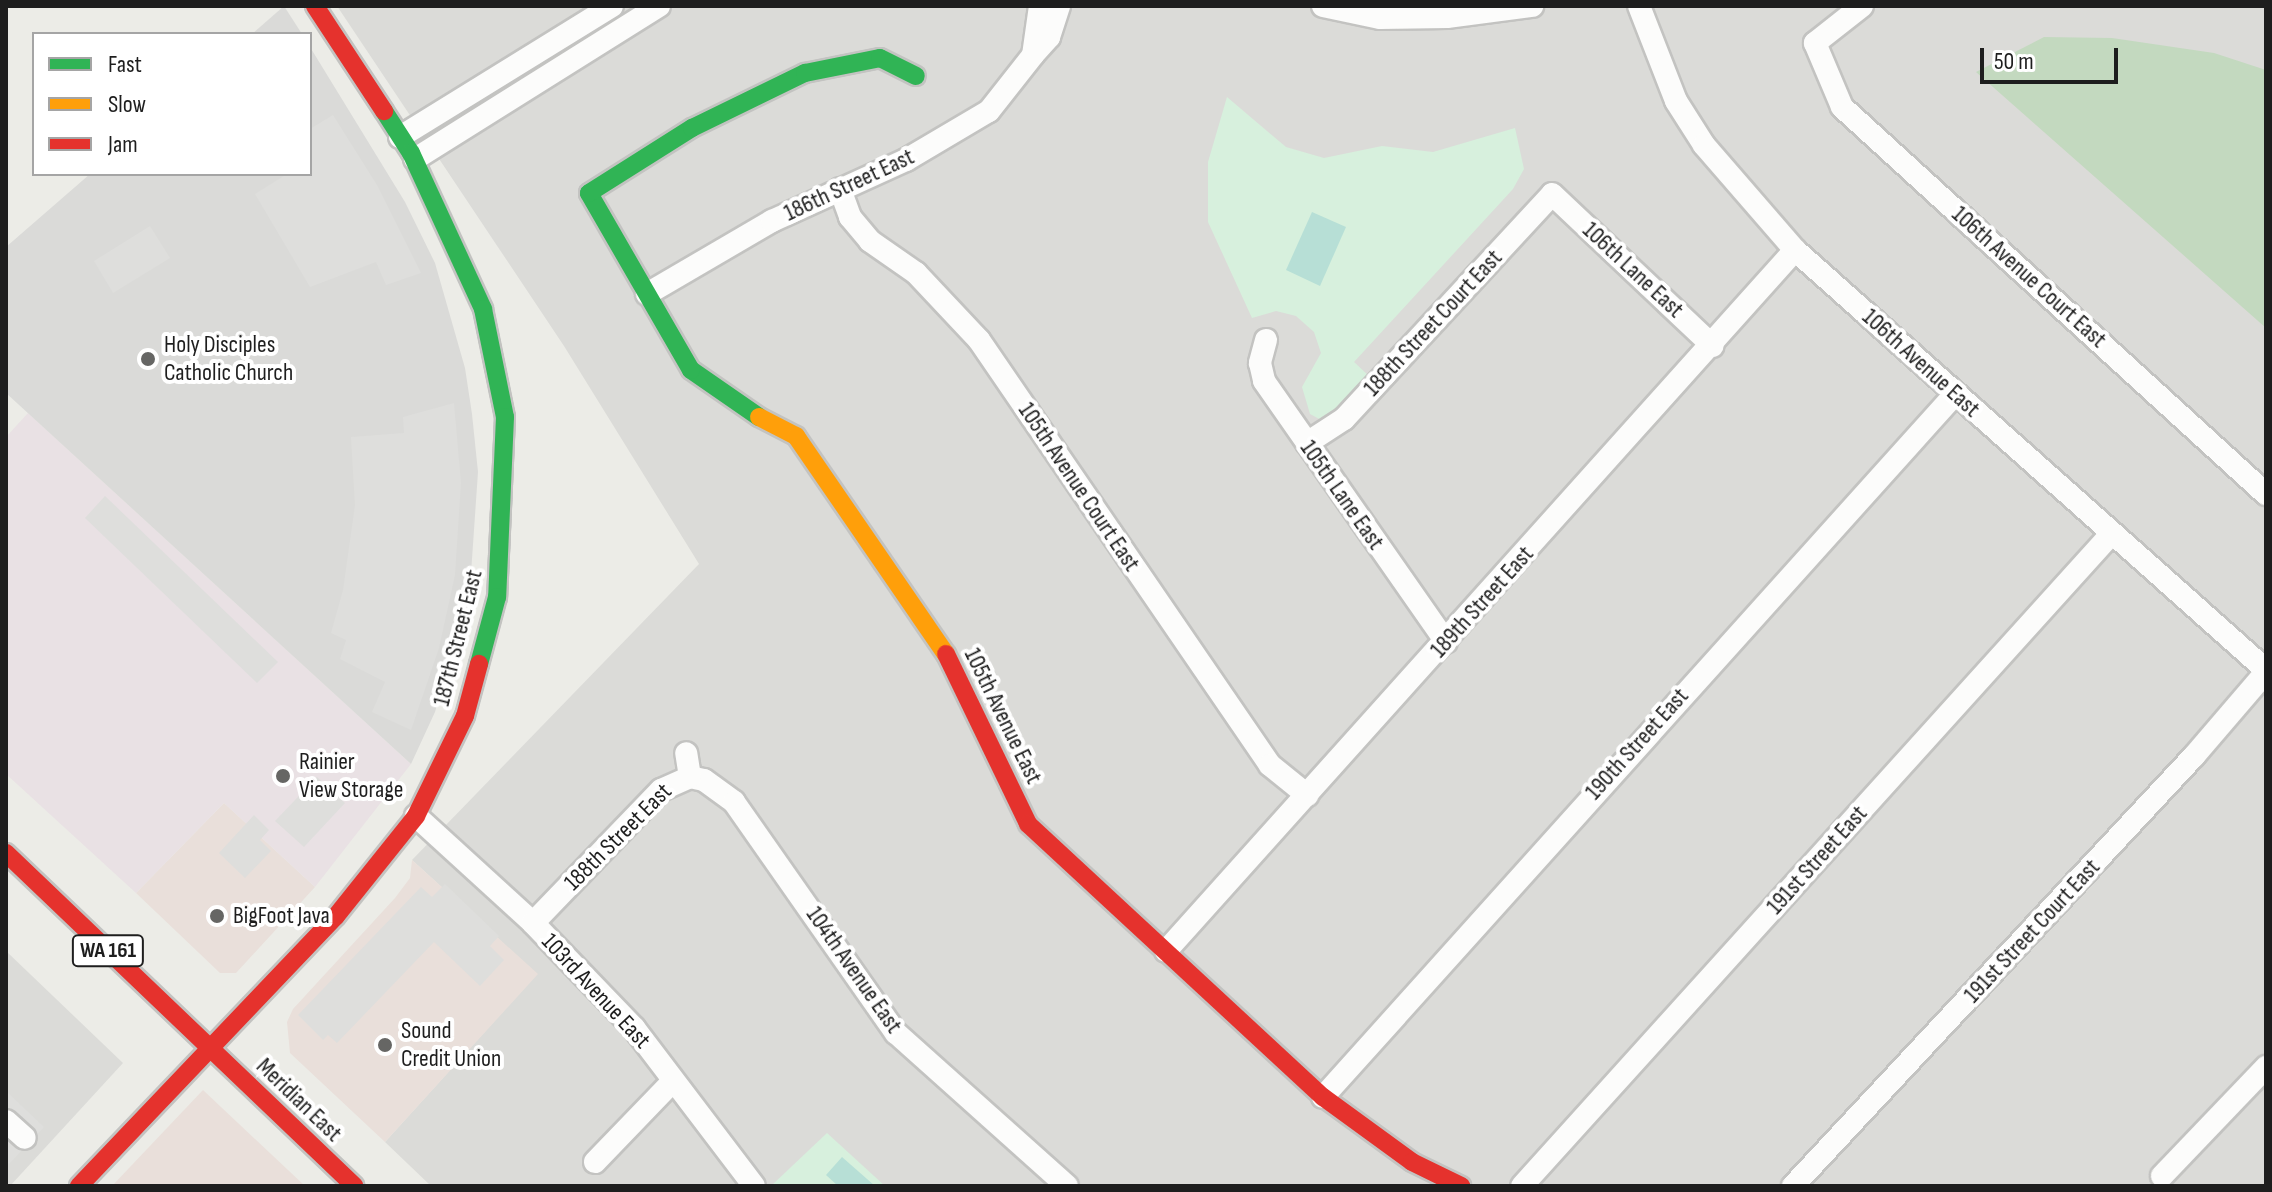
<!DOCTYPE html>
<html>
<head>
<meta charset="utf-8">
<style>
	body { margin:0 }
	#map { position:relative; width:2272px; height:1192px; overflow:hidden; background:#ecece7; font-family:"Sofia Sans Condensed",sans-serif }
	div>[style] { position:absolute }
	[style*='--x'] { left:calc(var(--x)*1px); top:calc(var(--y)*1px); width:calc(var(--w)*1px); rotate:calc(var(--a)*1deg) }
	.residential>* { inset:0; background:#dbdbd8 }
	.commercial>* { inset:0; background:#e9dfda }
	.industrial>* { inset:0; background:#e9e1e4 }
	.religious>* { inset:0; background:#dadad8 }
	.forest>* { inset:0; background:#c3d9bf }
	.park>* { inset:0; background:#d7f0dd }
	.pitch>* { inset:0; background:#b7dfd6 }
	.parking>* { inset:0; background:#dededc }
	.roads { filter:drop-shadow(2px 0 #c3c3c1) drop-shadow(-2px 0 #c3c3c1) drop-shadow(0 2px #c3c3c1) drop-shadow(0 -2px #c3c3c1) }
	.street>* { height:22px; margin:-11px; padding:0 11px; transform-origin:11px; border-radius:11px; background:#fcfcfb }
	.fast>* { height:18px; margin:-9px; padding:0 9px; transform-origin:9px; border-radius:9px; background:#30b455 }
	.slow>* { height:18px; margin:-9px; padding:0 9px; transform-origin:9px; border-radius:9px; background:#ff9f0a }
	.jam>* { height:18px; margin:-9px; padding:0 9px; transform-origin:9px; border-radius:9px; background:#e5322d }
	.dots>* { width:22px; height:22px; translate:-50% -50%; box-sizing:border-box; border:4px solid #fff; border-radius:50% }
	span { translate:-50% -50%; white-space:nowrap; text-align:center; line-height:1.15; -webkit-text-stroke:8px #fff; paint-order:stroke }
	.shield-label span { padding:2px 6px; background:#fff; border:2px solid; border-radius:6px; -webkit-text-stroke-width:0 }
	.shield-label { font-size:22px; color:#1e1e1e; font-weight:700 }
	.street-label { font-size:24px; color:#1e1e1e }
	.poi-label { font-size:24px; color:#1e1e1e }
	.left { translate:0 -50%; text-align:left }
	.frame { position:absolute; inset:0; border:8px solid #1e1e1e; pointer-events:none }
	.legend { position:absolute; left:32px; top:32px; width:280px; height:144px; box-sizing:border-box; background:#fff; border:2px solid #a5a5a5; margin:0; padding:10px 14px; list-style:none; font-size:24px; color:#1e1e1e }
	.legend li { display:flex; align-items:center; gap:16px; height:40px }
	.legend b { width:40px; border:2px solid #a5a5a5 }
	.scale { position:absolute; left:1980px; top:48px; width:138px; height:36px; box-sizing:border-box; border:4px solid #1e1e1e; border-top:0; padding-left:10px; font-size:24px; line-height:28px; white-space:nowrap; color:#1e1e1e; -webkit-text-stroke:6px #fff; paint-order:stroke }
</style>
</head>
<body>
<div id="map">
	<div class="residential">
		<div style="clip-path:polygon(337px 6px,2266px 6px,2266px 1186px,431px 1186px,385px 1142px,537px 974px,412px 860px,699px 564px,564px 346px)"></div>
		<div style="clip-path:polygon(6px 951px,123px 1063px,10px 1186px,6px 1186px)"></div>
	</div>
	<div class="commercial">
		<div style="clip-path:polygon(224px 803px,315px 887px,236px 973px,220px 973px,136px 893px)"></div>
		<div style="clip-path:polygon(412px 860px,538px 974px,385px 1142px,290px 1053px,287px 1022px,293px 1009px,395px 898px,410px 878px)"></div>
		<div style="clip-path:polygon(203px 1090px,305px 1186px,112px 1186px)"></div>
	</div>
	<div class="industrial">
		<div style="clip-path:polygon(28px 413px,411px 764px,315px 887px,224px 803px,136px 893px,6px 774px,6px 437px)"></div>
	</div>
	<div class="religious">
		<div style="clip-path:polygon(284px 6px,302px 34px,252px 34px)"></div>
		<div style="clip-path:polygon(310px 47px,405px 202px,435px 263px,465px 368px,472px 414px,478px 472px,470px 588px,435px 712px,411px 764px,6px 393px,6px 247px,90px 174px,310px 174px)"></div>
	</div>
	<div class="forest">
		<div style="clip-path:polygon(2044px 37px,2112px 38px,2214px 53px,2266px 70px,2266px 328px,1976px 72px)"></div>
	</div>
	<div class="park">
		<div style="clip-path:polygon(1227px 97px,1286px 147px,1324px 158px,1382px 146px,1433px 152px,1515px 128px,1524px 169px,1513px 189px,1354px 362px,1369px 376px,1323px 421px,1310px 414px,1302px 387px,1321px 353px,1314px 332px,1296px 316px,1276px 311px,1252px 318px,1208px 222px,1208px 162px)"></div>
		<div style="clip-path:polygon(827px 1133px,885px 1186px,771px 1186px)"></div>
	</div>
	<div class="pitch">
		<div style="clip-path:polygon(1312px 212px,1346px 227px,1320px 286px,1286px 270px)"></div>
		<div style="clip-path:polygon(842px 1157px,875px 1186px,838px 1186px,826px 1175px)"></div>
	</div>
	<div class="parking">
		<div style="clip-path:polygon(333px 115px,377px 185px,421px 273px,386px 285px,376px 262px,310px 287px,255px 194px,287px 174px,310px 174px,310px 129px)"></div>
		<div style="clip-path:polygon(150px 226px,170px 258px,113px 293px,94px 261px)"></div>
		<div style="clip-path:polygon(454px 403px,461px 483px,455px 575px,439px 648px,411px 730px,372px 712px,385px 682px,340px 659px,346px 640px,331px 633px,343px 590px,355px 505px,351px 437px,404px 433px,403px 417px)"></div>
		<div style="clip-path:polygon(105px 496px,278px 662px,257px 683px,85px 518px)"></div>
		<div style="clip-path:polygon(317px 777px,345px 803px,304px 847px,275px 821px)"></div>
		<div style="clip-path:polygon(254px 815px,269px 830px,260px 840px,271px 851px,245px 878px,219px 853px)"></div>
		<div style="clip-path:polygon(445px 884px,499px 936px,490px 946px,504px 960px,480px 986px,434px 942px,337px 1043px,328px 1035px,323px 1040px,298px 1015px,421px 887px,432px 897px)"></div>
		<div style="clip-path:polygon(6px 1091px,44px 1127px,9px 1164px,6px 1161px)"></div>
	</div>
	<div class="roads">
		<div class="street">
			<div style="--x:1040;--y:6;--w:49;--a:98.1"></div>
			<div style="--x:1033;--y:55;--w:24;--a:-48"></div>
			<div style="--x:1049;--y:37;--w:33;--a:-72"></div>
			<div style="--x:1323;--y:6;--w:58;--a:11.9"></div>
			<div style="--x:1380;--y:18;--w:67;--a:-0.9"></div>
			<div style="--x:1447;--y:17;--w:86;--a:-7.4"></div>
			<div style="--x:1639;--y:6;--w:102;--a:68.7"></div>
			<div style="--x:1676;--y:101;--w:52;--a:57.5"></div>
			<div style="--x:1704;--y:145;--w:139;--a:49.1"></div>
			<div style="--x:1795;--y:250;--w:631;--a:41.72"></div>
			<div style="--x:1862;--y:6;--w:60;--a:141.8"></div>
			<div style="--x:1815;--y:43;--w:69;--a:67.1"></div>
			<div style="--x:1842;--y:107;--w:574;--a:42.39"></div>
			<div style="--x:400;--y:137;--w:249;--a:-31.7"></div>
			<div style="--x:415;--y:159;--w:288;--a:-32.1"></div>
			<div style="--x:840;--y:189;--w:30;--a:70"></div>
			<div style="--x:850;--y:217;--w:31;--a:50"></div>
			<div style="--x:870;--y:241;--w:56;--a:34.8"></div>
			<div style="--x:916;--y:273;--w:92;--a:46.8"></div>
			<div style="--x:979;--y:340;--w:515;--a:55.6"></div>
			<div style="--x:1270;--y:765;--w:48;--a:39"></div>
			<div style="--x:647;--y:294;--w:145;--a:-30.3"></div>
			<div style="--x:772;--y:221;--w:147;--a:-24.5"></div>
			<div style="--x:906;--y:160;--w:96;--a:-30.6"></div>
			<div style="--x:989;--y:111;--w:71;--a:-51.8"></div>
			<div style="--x:1266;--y:340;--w:24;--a:105"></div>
			<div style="--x:1260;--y:363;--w:18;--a:77"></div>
			<div style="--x:1264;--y:381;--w:318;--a:55.1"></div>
			<div style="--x:1307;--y:443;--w:44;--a:-33"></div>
			<div style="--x:1344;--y:419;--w:306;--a:-47.2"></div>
			<div style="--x:1552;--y:194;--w:221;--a:43.4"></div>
			<div style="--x:690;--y:777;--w:14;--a:12"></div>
			<div style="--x:704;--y:780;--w:37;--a:36"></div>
			<div style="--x:734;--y:802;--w:282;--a:55"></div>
			<div style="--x:896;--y:1033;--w:229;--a:41.8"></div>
			<div style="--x:416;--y:816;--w:159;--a:42.4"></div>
			<div style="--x:533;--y:923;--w:146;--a:46.1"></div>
			<div style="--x:634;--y:1028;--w:198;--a:52.8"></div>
			<div style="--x:533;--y:923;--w:185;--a:-46.1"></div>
			<div style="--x:661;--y:790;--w:32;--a:-24"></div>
			<div style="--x:690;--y:777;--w:24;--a:-99"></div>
			<div style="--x:1166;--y:951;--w:942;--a:-48.1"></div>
			<div style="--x:1323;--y:1097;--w:945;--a:-48.04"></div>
			<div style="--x:6;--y:1121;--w:25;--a:42"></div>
			<div style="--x:595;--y:1162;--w:112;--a:-46.1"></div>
			<div style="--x:2162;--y:1176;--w:151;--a:-46.3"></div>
			<div style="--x:1522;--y:1186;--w:880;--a:-47.9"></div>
			<div style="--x:1793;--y:1186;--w:588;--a:-47"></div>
			<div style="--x:2194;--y:756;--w:111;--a:-49.4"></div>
		</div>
		<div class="fast">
			<div style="--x:384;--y:111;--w:50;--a:57.3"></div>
			<div style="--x:411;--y:153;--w:172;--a:65.2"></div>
			<div style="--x:483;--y:309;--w:110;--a:78.5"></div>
			<div style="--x:505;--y:417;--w:180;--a:92.5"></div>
			<div style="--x:497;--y:597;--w:69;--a:105"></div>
			<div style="--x:759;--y:417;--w:83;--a:-145.3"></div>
			<div style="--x:691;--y:370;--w:204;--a:-120"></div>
			<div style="--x:589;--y:193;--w:122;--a:-32.3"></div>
			<div style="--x:692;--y:128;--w:126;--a:-26"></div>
			<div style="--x:805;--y:73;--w:76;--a:-11.3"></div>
			<div style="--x:880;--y:58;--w:40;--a:26.6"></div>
		</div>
		<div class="slow">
			<div style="--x:759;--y:417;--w:42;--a:27.2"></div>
			<div style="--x:796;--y:436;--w:265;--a:55.5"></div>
		</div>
		<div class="jam">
			<div style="--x:315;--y:6;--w:126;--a:56.7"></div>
			<div style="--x:946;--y:654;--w:189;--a:64.2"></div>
			<div style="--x:1028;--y:824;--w:402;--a:42.8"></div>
			<div style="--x:1323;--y:1097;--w:110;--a:36.1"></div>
			<div style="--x:1412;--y:1162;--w:55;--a:26.1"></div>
			<div style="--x:6;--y:853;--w:482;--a:43.7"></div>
			<div style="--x:79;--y:1186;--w:373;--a:-46.4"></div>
			<div style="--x:336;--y:916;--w:128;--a:-51.3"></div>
			<div style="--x:416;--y:816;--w:111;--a:-63.9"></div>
			<div style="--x:465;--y:716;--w:54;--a:-74.9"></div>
		</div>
	</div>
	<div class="dots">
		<div style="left:148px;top:359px;background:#666664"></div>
		<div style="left:283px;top:776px;background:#666664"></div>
		<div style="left:217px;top:916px;background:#666664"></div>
		<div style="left:385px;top:1045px;background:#666664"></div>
	</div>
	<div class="shield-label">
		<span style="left:108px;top:951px">WA 161</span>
	</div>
	<div class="street-label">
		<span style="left:849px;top:185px;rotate:-25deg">186th Street East</span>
		<span style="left:1633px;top:270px;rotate:43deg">106th Lane East</span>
		<span style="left:2029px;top:277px;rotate:42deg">106th Avenue Court East</span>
		<span style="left:1433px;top:323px;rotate:-47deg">188th Street Court East</span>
		<span style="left:1921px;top:363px;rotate:42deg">106th Avenue East</span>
		<span style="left:1079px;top:487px;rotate:56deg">105th Avenue Court East</span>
		<span style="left:1342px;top:495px;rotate:55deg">105th Lane East</span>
		<span style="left:1482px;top:602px;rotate:-48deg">189th Street East</span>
		<span style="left:458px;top:638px;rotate:-76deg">187th Street East</span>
		<span style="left:1003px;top:716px;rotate:64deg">105th Avenue East</span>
		<span style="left:1637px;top:744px;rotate:-48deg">190th Street East</span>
		<span style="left:618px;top:837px;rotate:-45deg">188th Street East</span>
		<span style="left:1817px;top:860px;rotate:-48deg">191st Street East</span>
		<span style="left:2032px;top:931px;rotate:-47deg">191st Street Court East</span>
		<span style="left:854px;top:970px;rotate:55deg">104th Avenue East</span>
		<span style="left:596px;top:991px;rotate:47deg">103rd Avenue East</span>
		<span style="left:299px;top:1100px;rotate:44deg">Meridian East</span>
	</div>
	<div class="poi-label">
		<span class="left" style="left:164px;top:359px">Holy Disciples<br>Catholic Church</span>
		<span class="left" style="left:299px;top:776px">Rainier<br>View Storage</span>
		<span class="left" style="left:233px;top:916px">BigFoot Java</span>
		<span class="left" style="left:401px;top:1045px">Sound<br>Credit Union</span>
	</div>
	<div class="frame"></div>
	<ul class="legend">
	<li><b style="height:10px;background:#30b455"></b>Fast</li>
	<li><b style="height:10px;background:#ff9f0a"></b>Slow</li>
	<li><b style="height:10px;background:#e5322d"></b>Jam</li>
	</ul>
	<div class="scale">50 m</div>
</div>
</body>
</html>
